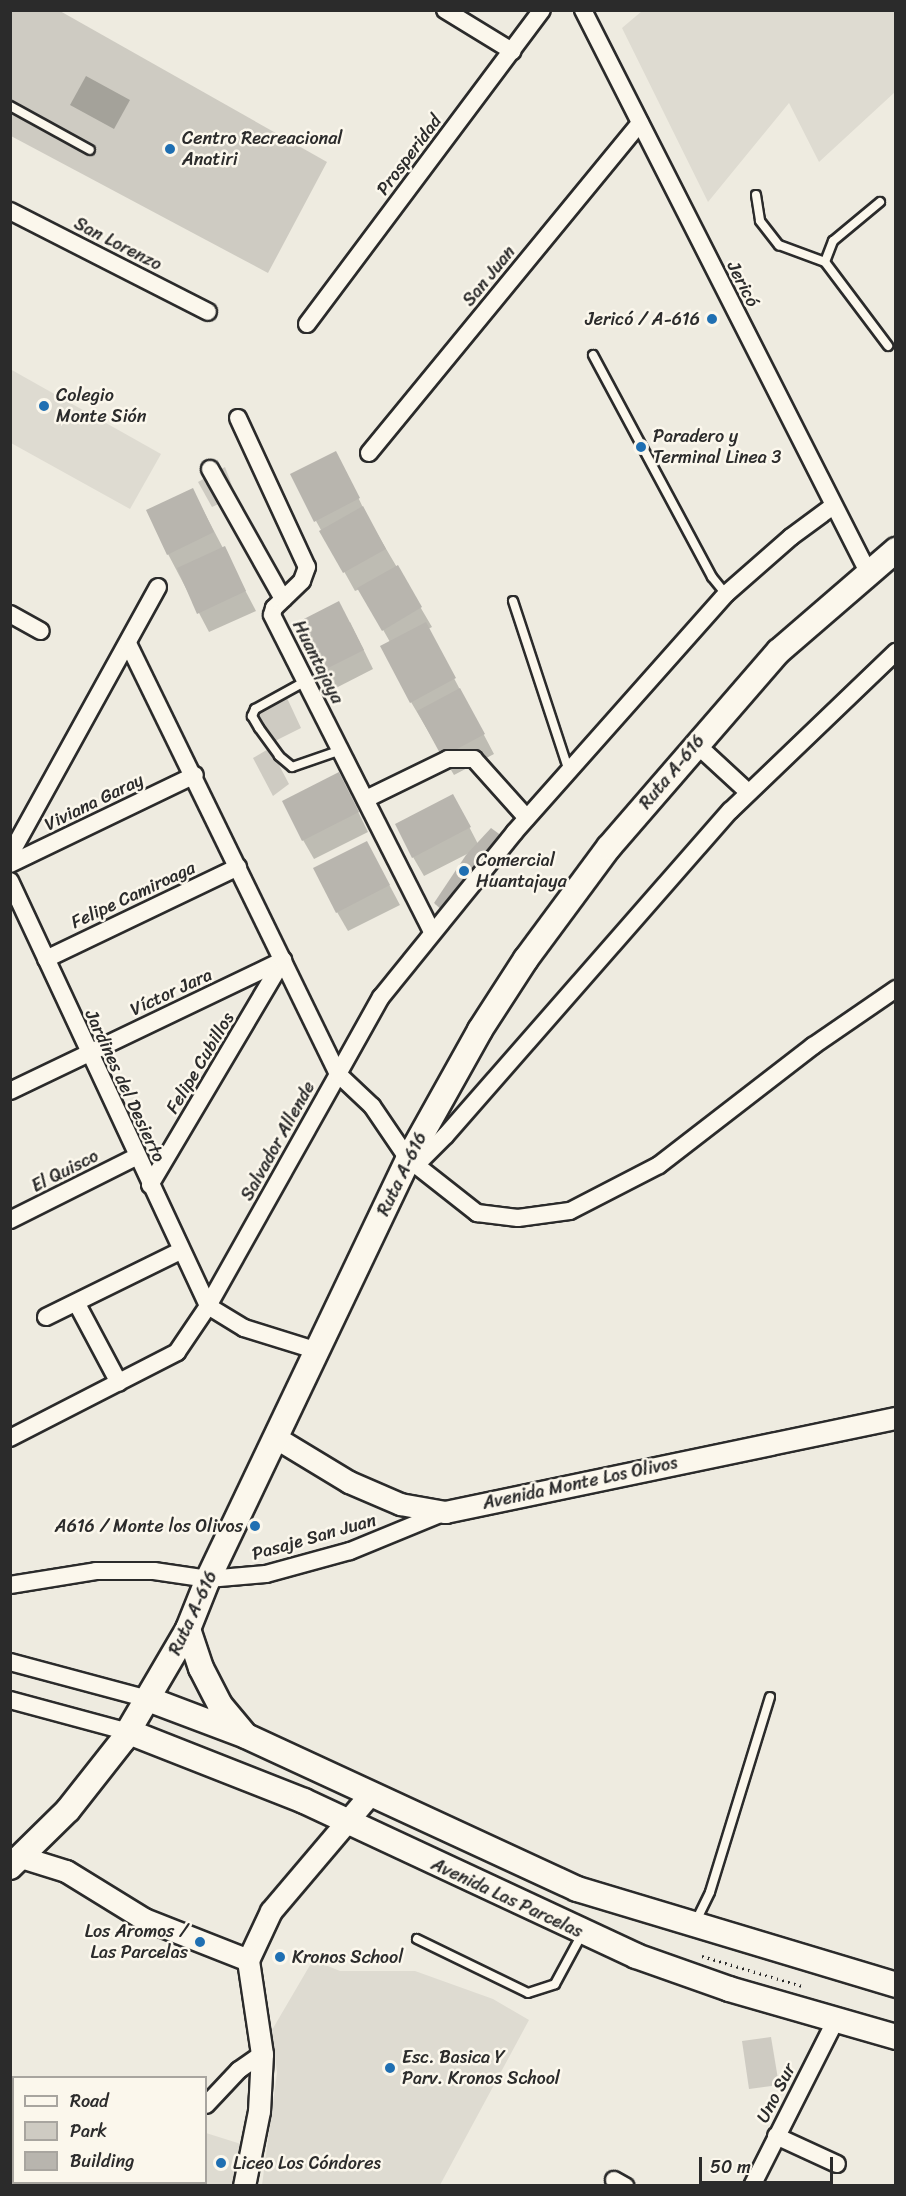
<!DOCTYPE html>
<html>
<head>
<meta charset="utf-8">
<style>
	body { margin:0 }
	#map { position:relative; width:906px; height:2196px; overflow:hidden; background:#eeebe0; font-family:Sriracha,sans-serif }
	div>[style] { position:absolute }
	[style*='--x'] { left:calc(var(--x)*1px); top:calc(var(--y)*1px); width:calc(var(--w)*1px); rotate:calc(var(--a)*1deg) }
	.built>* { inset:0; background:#dedbd1 }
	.green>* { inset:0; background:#cecbc2 }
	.water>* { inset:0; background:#a4a29a }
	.shadow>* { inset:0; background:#0003 }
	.building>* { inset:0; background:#b8b5ae }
	.path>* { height:3px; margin-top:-1.5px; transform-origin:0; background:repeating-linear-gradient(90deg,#2b2b2b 0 1.5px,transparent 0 6px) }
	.roads { filter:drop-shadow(2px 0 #2b2b2b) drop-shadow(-2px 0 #2b2b2b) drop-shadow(0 2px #2b2b2b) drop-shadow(0 -2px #2b2b2b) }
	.service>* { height:8px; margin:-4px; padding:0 4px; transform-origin:4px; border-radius:4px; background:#fbf7ec }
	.minor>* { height:16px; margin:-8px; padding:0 8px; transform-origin:8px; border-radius:8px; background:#fbf7ec }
	.tertiary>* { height:21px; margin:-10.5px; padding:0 10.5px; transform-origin:10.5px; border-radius:10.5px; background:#fbf7ec }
	.secondary>* { height:24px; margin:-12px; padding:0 12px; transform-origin:12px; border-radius:12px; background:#fbf7ec }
	.dots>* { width:16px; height:16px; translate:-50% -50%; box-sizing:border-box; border:3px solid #fbf7ec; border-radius:50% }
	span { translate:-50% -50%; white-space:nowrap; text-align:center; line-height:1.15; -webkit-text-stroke:5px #fbf7ec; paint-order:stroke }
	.poi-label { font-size:18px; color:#2b2b2b }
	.left { translate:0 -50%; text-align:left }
	.right { translate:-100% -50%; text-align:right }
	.street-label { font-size:18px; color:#2b2b2b }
	.frame { position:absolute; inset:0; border:12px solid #2b2b2b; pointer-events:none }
	.legend { position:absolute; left:12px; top:2076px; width:195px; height:108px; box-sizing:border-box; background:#fbf7ec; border:2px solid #a8a59f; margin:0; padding:8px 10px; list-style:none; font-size:18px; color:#2b2b2b }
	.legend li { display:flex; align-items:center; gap:12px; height:30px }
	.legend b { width:30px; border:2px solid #a8a59f }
	.scale { position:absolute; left:699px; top:2157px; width:134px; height:27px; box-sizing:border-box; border:3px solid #2b2b2b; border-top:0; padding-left:8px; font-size:18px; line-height:21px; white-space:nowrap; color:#2b2b2b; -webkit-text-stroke:4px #fbf7ec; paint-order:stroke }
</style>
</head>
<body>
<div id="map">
	<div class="built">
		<div style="clip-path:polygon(642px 11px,895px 11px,895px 92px,819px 162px,789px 103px,708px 202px,622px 28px)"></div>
		<div style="clip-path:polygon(10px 369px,161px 454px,130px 509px,11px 443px)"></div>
		<div style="clip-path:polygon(313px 1960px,340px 1971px,415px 1971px,493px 1999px,529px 2020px,440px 2185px,262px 2185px,277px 2073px,272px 2030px)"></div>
		<div style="clip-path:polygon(206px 2133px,241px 2144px,233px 2185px,124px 2186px,206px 2182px)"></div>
	</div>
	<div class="green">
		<div style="clip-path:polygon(10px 11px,60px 11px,327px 162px,268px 273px,11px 136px)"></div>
		<div style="clip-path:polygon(225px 467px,236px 496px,212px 507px,198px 482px)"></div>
		<div style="clip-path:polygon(287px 698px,301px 728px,273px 742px,256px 714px)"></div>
		<div style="clip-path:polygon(270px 748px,289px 784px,273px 796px,253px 758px)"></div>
		<div style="clip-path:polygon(771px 2037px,779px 2085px,749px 2089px,742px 2041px)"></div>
	</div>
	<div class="water">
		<div style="clip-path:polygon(86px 76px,130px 100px,114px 129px,70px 105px)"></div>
	</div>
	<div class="shadow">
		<div style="clip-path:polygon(346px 472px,368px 518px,432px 627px,428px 629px,494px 754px,454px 775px,411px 702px,390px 642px,360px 589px,355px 591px,316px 521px)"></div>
		<div style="clip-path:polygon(192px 489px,256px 611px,209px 632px,168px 554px)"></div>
		<div style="clip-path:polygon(350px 622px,373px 669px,332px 690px,322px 671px)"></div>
		<div style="clip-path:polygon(349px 793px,368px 832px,314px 859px,303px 840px)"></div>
		<div style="clip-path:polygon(463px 815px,478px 844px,446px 914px,435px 904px,469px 853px,424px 876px,413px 857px)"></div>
		<div style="clip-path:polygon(367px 843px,400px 905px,348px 931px,337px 912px)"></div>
	</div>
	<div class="building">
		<div style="clip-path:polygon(336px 451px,360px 498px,314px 522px,290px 474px)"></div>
		<div style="clip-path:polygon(193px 488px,214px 532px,167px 555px,146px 510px)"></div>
		<div style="clip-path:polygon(363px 506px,386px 549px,343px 573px,319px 531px)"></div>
		<div style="clip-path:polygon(225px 546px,246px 591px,197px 614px,177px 568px)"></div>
		<div style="clip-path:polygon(398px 565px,422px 607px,382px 631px,357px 588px)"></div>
		<div style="clip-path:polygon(339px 601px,364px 650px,320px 672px,296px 623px)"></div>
		<div style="clip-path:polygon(426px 622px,456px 678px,410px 703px,380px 646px)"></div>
		<div style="clip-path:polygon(460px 688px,485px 734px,442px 757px,417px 711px)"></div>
		<div style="clip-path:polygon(339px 772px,359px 812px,302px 841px,282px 801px)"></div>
		<div style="clip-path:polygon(453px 794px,471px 827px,412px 858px,395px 824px)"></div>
		<div style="clip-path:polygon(491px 828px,502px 836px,442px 909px,434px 903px,466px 855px)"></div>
		<div style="clip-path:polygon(367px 841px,390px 885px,336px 913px,313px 868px)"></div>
	</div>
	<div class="path">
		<div style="--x:702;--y:1956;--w:104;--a:16.7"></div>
	</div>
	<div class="roads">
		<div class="service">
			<div style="--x:10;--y:106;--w:91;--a:28.8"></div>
			<div style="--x:756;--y:195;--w:26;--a:81"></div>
			<div style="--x:760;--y:221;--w:31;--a:52"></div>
			<div style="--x:779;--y:245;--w:49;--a:20.3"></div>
			<div style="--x:880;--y:202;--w:61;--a:140.3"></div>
			<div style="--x:833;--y:241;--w:22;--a:111"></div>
			<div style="--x:825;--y:262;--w:105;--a:53.1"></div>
			<div style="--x:593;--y:355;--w:252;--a:61.8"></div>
			<div style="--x:712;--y:577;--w:22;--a:51"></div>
			<div style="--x:513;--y:601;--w:179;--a:71.8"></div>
			<div style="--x:306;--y:681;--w:58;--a:151.2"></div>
			<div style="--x:255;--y:709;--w:8;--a:113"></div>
			<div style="--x:252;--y:716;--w:14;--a:60"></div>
			<div style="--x:259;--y:728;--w:34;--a:54"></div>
			<div style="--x:279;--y:756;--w:17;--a:40"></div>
			<div style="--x:292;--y:767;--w:52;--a:-19.1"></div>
			<div style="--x:695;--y:1923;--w:34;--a:-64"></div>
			<div style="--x:710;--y:1892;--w:204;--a:-72.9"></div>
			<div style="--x:417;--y:1939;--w:123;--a:25.9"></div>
			<div style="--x:528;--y:1993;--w:28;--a:-18"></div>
			<div style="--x:555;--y:1984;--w:57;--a:-61.6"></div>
		</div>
		<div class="minor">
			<div style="--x:445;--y:10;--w:79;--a:31.5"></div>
			<div style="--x:583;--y:10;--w:632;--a:63.11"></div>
			<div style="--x:10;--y:211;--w:222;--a:27"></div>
			<div style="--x:307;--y:324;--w:392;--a:-53.2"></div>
			<div style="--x:238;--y:418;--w:164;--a:65.2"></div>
			<div style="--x:307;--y:567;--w:15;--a:110"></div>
			<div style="--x:302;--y:581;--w:39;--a:136"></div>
			<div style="--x:274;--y:608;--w:7;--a:106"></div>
			<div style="--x:272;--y:615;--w:355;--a:63.2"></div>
			<div style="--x:369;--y:453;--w:427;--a:-50.6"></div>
			<div style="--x:210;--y:469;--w:149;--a:60.7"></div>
			<div style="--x:833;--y:506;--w:52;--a:143.6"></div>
			<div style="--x:791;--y:537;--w:86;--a:138.8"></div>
			<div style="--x:726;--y:594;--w:319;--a:131.6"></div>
			<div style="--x:514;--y:833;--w:211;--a:129"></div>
			<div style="--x:381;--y:997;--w:88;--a:119.2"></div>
			<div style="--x:338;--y:1074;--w:47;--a:43.3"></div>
			<div style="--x:372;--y:1106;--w:64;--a:55.8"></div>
			<div style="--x:408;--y:1159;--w:10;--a:37"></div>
			<div style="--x:416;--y:1165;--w:42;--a:-45"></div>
			<div style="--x:446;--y:1135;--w:431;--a:-48.8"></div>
			<div style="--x:730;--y:811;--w:230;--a:-43.8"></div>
			<div style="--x:10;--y:614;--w:35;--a:29"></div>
			<div style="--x:696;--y:744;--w:71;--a:42.7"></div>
			<div style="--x:366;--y:799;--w:91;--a:-26"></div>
			<div style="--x:448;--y:759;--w:26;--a:0"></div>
			<div style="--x:474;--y:759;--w:79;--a:48.1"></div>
			<div style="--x:10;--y:855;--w:306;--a:-61.1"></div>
			<div style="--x:10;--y:864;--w:205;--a:-25.7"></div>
			<div style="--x:10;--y:881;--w:469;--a:65"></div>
			<div style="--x:208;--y:1306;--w:42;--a:31.4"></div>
			<div style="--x:244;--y:1328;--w:77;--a:17.3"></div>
			<div style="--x:46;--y:959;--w:213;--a:-25.6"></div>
			<div style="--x:10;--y:1091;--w:303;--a:-25.6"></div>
			<div style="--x:416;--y:1165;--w:78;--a:38.2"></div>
			<div style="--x:477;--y:1213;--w:41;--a:7"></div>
			<div style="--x:518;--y:1218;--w:52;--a:-7.7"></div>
			<div style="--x:570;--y:1211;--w:100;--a:-27.3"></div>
			<div style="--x:659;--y:1165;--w:195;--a:-37.7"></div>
			<div style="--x:813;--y:1046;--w:101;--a:-34.5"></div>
			<div style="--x:150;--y:1185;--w:261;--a:-59.4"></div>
			<div style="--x:10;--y:1220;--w:141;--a:-26.6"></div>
			<div style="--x:77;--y:1304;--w:89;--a:62"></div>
			<div style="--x:46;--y:1317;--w:149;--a:-26.2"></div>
			<div style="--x:10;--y:1438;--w:188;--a:-27.2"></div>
			<div style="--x:177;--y:1352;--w:55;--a:-56"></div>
			<div style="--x:208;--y:1306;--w:266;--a:-60.7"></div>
			<div style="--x:338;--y:1074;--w:476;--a:-116"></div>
			<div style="--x:10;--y:1585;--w:87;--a:-9.2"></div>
			<div style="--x:96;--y:1571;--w:58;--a:0"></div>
			<div style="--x:154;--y:1571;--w:55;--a:8.4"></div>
			<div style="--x:208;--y:1579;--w:58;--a:-4.9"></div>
			<div style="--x:266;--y:1574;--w:87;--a:-15.3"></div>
			<div style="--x:350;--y:1551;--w:103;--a:-22.3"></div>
			<div style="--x:10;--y:1662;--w:143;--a:15"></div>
			<div style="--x:10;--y:1700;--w:123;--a:15.1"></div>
			<div style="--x:206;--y:2105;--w:48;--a:-46.7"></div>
			<div style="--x:239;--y:2070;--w:28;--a:-35"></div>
			<div style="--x:776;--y:2136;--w:67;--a:24.7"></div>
			<div style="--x:614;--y:2180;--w:13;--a:29"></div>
			<div style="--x:130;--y:2186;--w:5;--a:-53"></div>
			<div style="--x:752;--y:2186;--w:186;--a:-63.2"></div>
		</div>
		<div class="tertiary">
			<div style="--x:278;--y:1439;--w:83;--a:31.2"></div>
			<div style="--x:349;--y:1482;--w:56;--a:23.3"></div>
			<div style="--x:400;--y:1504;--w:46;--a:10.1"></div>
			<div style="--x:445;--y:1512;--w:461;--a:-11.8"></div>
			<div style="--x:21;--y:1857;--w:47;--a:17.3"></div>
			<div style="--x:66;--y:1871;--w:92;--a:31.6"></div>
			<div style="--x:144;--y:1919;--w:112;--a:21.5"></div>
			<div style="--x:244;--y:2186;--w:76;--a:-78.7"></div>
			<div style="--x:259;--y:2111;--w:57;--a:-87"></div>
			<div style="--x:262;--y:2054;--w:95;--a:-98.5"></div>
			<div style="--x:248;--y:1960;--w:54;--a:-64.9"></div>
			<div style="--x:271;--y:1911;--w:155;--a:-49.7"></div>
		</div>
		<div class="secondary">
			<div style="--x:188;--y:1629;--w:41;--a:71.6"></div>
			<div style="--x:201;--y:1668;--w:42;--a:62.8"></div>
			<div style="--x:220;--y:1705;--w:39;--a:50"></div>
			<div style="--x:148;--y:1699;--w:105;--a:20.7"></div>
			<div style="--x:246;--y:1736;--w:365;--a:24.8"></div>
			<div style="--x:577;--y:1889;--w:333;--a:16.7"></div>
			<div style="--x:129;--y:1732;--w:188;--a:21.5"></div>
			<div style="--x:304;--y:1801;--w:366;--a:25"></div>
			<div style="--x:636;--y:1956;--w:99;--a:19.5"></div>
			<div style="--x:729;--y:1989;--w:174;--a:16"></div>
			<div style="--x:10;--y:1867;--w:81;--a:-44.5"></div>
			<div style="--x:68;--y:1810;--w:89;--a:-51.8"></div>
			<div style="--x:123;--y:1740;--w:129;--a:-59.6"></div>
			<div style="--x:188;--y:1629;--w:54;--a:-68.2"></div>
			<div style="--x:208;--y:1579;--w:465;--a:-64.5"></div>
			<div style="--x:408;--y:1159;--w:148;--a:-60.8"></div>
			<div style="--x:480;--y:1030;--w:85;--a:-57.1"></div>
			<div style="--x:526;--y:959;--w:139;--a:-53.5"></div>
			<div style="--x:609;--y:847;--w:259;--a:-49.1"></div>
			<div style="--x:779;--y:651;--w:155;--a:-40.8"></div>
		</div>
	</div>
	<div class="dots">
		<div style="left:170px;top:149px;background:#1f6fb2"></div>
		<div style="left:712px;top:319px;background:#1f6fb2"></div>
		<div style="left:44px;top:406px;background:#1f6fb2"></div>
		<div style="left:641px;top:447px;background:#1f6fb2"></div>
		<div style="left:464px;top:871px;background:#1f6fb2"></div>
		<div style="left:255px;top:1526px;background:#1f6fb2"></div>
		<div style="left:200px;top:1942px;background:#1f6fb2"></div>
		<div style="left:280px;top:1957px;background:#1f6fb2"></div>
		<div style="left:390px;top:2068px;background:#1f6fb2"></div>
		<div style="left:221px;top:2163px;background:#1f6fb2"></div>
	</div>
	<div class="poi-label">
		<span class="left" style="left:182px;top:149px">Centro Recreacional<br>Anatiri</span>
		<span class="right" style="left:700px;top:319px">Jericó / A-616</span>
		<span class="left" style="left:56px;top:406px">Colegio<br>Monte Sión</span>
		<span class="left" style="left:653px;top:447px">Paradero y<br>Terminal Linea 3</span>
		<span class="left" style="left:476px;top:871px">Comercial<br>Huantajaya</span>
		<span class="right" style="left:243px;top:1526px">A616 / Monte los Olivos</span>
		<span class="right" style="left:188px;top:1942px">Los Aromos /<br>Las Parcelas</span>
		<span class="left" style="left:292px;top:1957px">Kronos School</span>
		<span class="left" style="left:402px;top:2068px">Esc. Basica Y<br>Parv. Kronos School</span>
		<span class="left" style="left:233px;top:2163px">Liceo Los Cóndores</span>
	</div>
	<div class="street-label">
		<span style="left:409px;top:155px;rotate:-53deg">Prosperidad</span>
		<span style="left:118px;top:244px;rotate:27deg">San Lorenzo</span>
		<span style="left:489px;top:276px;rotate:-51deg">San Juan</span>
		<span style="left:743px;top:284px;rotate:63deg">Jericó</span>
		<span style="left:318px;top:662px;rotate:63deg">Huantajaya</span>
		<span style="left:672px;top:772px;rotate:-50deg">Ruta A-616</span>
		<span style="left:94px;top:802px;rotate:-26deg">Viviana Garay</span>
		<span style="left:133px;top:895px;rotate:-25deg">Felipe Camiroaga</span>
		<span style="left:171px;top:992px;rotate:-25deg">Víctor Jara</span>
		<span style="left:200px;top:1063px;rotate:-59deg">Felipe Cubillos</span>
		<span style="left:125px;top:1086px;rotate:65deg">Jardines del Desierto</span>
		<span style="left:278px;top:1141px;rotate:-61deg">Salvador Allende</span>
		<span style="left:65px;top:1171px;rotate:-27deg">El Quisco</span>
		<span style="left:402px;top:1174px;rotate:-64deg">Ruta A-616</span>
		<span style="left:580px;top:1483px;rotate:-12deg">Avenida Monte Los Olivos</span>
		<span style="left:314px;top:1537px;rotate:-16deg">Pasaje San Juan</span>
		<span style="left:193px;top:1613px;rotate:-65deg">Ruta A-616</span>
		<span style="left:507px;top:1898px;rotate:25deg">Avenida Las Parcelas</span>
		<span style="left:776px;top:2093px;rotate:-63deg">Uno Sur</span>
	</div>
	<div class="frame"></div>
	<ul class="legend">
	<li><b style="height:8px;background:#fbf7ec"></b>Road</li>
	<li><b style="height:16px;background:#cecbc2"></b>Park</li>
	<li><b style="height:16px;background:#b8b5ae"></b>Building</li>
	</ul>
	<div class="scale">50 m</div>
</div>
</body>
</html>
